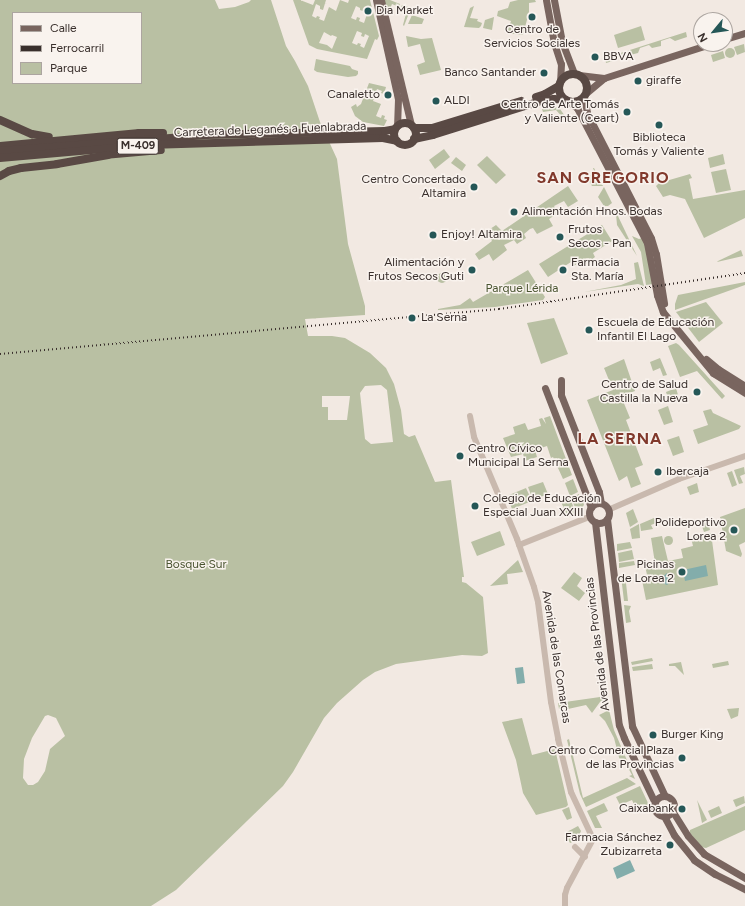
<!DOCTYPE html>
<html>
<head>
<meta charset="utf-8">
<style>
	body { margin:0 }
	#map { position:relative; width:745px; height:906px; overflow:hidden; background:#f2e9e2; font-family:Figtree,sans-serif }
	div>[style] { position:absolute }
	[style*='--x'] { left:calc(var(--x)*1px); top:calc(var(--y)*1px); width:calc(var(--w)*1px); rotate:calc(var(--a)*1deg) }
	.green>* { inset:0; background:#b9c0a3 }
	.round { border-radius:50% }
	.water>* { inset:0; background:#83adab }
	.minor>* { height:6px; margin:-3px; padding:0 3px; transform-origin:3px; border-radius:3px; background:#c9b9ae }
	.major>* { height:7px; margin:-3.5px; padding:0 3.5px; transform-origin:3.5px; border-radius:3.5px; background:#79655f }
	.major>.ring { margin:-3.5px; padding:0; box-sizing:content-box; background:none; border:7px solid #79655f; border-radius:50% }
	.highway>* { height:8px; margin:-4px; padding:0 4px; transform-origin:4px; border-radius:4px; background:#594944 }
	.highway>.ring { margin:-4px; padding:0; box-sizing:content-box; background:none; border:8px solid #594944; border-radius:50% }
	.rail>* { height:1.5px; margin-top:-0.75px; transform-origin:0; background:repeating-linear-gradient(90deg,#392f2c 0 1px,transparent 0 4px) }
	.dots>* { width:11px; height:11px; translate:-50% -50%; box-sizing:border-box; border:2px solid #f9f3ee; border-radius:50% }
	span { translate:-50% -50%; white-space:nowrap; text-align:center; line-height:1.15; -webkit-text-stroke:3px #f9f3ee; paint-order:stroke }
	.shield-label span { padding:1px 3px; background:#f9f3ee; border:1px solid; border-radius:3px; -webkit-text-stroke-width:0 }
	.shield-label { font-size:11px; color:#392f2c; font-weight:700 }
	.poi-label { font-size:12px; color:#392f2c }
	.left { translate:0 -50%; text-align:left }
	.right { translate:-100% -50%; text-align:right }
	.street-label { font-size:12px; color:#392f2c }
	.park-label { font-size:12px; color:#4b5532 }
	.district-label { font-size:16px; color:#81392c; font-weight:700; letter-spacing:1px }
	.legend { position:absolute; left:12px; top:12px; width:130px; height:72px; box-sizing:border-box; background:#f9f3ee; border:1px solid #aca5a0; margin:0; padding:5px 7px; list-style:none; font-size:12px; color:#392f2c }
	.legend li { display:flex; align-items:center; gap:8px; height:20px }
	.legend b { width:20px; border:1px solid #aca5a0 }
	.north { position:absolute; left:693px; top:12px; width:40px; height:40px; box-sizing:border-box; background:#f9f3ee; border:1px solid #aca5a0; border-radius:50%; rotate:241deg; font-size:11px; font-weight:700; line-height:16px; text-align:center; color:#392f2c }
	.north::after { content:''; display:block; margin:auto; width:14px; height:18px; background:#255757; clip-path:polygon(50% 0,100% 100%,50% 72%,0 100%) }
</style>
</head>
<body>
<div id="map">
	<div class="green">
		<div style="clip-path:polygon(evenodd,0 0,215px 0,219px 9px,235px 7px,249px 2px,251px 0,271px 0,286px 46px,295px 61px,308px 86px,320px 122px,337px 159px,348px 244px,365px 306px,365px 315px,305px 319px,308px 336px,332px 336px,345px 338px,370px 353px,386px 368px,394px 384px,401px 410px,404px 434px,409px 437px,415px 435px,435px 482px,451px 480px,464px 577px,462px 577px,462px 582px,466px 583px,483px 597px,488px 653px,482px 656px,462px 655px,396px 664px,375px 672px,363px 680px,337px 703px,324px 718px,293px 772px,283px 786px,176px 890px,151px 906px,0 906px,0 0,13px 13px,141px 13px,141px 83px,13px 83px,13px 13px,0 0,381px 385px,387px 390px,393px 442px,371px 444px,365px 439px,360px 393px,365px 386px,381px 385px,0 0,322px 396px,350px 396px,347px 420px,328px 420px,328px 407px,322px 407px,322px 396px,0 0,48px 715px,56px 718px,65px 736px,50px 749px,45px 771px,38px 782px,33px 785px,28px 785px,23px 778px,24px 759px,32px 738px,45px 716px,48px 715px)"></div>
		<div style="clip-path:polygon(evenodd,293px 0,300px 0,313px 5px,315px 0,326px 0,323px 10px,320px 9px,320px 6px,316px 4px,312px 16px,316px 18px,317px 16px,320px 17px,319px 19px,324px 21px,329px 7px,336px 11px,340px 0,348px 3px,349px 0,370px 0,379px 36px,377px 40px,375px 39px,367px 59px,317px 49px,309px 45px,293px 0,356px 6px,360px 8px,360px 10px,363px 11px,364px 9px,368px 11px,364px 23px,359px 21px,360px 18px,357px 17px,356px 20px,351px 18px,356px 6px,293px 0,357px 31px,362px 33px,361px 36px,364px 37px,365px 34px,369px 36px,364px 48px,360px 46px,361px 44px,358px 43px,357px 45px,352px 43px,357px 31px,293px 0,324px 32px,331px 36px,332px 35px,337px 37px,332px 49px,327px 45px,319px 43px,324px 32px)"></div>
		<div style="clip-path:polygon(384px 0,390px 0,400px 4px,399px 7px,392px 4px,390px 9px,385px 9px)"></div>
		<div style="clip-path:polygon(518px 0,535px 0,536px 2px,529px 3px,529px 12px,523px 35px,507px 33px,511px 21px,497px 16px,498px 11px,508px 8px,510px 2px)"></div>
		<div style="clip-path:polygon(402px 5px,411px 8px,404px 26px,403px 25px,407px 10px,401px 7px)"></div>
		<div style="clip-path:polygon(474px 6px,470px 18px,478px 19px,477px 21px,482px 23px,481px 26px,479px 28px,464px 27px,470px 8px)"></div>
		<div style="clip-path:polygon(412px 15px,424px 19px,422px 24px,408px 24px)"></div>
		<div style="clip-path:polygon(494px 17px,492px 30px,483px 28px,485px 20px)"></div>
		<div style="clip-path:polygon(641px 26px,645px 40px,618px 48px,614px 35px)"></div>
		<div style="clip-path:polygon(686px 32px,687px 37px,675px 41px,670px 38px,661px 41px,661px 46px,652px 48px,649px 45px,640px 48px,638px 53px,630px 55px,627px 52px,621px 56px,618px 55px,616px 60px,606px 63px,605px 58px)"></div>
		<div style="clip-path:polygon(406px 36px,421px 39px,432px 38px,441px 70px,420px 75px,417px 65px,425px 62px,420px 44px,408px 47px)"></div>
		<div style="clip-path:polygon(744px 44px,745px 52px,737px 55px,734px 47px)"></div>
		<div class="round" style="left:725px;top:48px;width:10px;height:10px"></div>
		<div style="clip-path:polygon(723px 51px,725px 58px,713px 62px,711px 55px)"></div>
		<div style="clip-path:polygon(316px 59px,350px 66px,352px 69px,358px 71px,358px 74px,356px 76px,348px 77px,317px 72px,314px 70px)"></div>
		<div style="clip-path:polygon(369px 83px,386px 87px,384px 94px,381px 93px,382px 91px,377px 89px,373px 101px,381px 104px,376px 116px,381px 118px,382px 115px,385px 116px,384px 119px,387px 120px,384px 126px,363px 122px,355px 116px,351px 107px,356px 104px,357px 107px,361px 104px)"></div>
		<div style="clip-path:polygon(552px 106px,560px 109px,567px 119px,565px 120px,556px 110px,543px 112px,542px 109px)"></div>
		<div style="clip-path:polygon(444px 149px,450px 157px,435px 169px,429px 160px)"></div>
		<div style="clip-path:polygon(723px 154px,725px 164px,710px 168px,708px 158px)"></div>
		<div style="clip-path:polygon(487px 156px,506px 175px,496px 184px,477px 165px)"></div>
		<div style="clip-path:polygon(456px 157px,466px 165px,462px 171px,451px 163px)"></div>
		<div style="clip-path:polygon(593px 168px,594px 168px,603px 186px,592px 186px,587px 178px,582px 179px,595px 173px)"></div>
		<div style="clip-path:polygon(726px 169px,731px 190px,716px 193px,711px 172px)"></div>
		<div style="clip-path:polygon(690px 174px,692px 178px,689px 179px,693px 199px,745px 190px,745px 218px,704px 238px,685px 199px,670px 195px,663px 197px,656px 186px,659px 183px)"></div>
		<div style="clip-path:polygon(568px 186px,578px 201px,568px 207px,564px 201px,554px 206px,558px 213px,549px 219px,553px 226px,537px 234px,533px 228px,530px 229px,524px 234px,526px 238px,517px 244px,514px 240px,504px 245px,507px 250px,493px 261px,489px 254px,479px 260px,475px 254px,492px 241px,487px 231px,496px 225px,502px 231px)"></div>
		<div style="clip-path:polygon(604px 187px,612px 203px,608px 206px,604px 206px,598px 197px)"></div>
		<div style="clip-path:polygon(616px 214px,617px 214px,637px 256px,617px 225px)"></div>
		<div style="clip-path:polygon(602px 225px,612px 241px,593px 253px,595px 257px,586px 264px,583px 259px,574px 266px,571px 262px,548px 277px,539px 264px)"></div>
		<div style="clip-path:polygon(632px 236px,639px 239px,642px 238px,645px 244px,653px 284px,646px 285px,641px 252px)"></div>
		<div style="clip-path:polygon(741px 250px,743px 256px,717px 262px,718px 261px)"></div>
		<div style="clip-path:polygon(638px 262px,644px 286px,638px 284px,584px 292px,621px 285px,636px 279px,634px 263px)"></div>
		<div style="clip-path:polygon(528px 270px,545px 297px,543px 300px,495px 307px,438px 310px,438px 309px,460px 305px,470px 298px,473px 302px)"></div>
		<div class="round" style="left:437px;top:273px;width:10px;height:10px"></div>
		<div style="clip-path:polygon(745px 282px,745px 285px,675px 310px,675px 304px,678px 295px)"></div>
		<div style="clip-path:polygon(706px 302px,723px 323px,699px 342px,676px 312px)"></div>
		<div style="clip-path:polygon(554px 318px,568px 354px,541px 364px,527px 323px)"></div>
		<div style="clip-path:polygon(676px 343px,679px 345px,725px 396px,722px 399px,697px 371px,680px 377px,668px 346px)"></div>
		<div style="clip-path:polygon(660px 358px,667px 375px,663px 376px,660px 368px,653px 371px,650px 362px)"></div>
		<div style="clip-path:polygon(624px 359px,635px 391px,621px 396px,630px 418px,626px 420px,643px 465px,635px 468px,641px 484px,631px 488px,627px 476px,619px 481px,587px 400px,613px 390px,604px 368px)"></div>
		<div style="clip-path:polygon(676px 388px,678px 395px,668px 398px,666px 392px)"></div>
		<div style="clip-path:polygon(668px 406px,673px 422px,664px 425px,658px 410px)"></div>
		<div style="clip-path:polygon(711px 409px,713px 413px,741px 426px,739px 429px,698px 444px,693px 430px,708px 425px,703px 411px)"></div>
		<div style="clip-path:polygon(550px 416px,572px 475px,563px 479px,553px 457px,551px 458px,547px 446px,535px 450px,537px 457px,525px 461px,523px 454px,511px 457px,503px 438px,515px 434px,513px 427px,525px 423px,528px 430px,541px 426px,539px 419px,542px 418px,546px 424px,544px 418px)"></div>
		<div style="clip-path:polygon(679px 436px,684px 452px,673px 456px,667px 440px)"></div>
		<div style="clip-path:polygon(744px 467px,745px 474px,740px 476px,743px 483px,739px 484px,734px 470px)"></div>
		<div style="clip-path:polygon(732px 471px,737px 485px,732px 487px,727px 473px)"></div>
		<div style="clip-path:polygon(573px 479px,578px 492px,570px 496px,565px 483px)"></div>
		<div style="clip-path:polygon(543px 482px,548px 494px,533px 500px,528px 487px)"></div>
		<div style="clip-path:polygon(697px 483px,699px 492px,690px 495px,687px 487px)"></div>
		<div style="clip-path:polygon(526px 488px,532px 501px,512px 509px,507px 496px)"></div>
		<div style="clip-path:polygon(579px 494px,581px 501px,583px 500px,584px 504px,582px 510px,578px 514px,571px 498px)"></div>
		<div style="clip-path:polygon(570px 498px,576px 514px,571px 516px,570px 514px,567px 515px,561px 502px)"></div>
		<div style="clip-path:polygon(745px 508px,745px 542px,739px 545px,742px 554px,741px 557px,726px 551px,720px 517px)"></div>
		<div style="clip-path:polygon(633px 509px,638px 522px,630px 527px,626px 513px)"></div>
		<div style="clip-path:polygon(654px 518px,656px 523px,651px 525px,653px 529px,641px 531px,640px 524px)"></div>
		<div style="clip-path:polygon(708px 521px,710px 530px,704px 532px,701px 523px)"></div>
		<div style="clip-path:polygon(639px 524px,640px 538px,632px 539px,630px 529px)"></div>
		<div style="clip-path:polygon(500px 531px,505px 545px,477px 556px,471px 542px)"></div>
		<div style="clip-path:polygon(711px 533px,718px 585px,646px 600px,642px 580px,648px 579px,645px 566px,655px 563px,651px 538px,662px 536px,668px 561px,683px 558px,681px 549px,693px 546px,691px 538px)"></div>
		<div class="round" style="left:663.5px;top:535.5px;width:9px;height:9px"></div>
		<div style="clip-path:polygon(630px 542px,632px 548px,617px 551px,617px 544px)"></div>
		<div style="clip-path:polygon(632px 550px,634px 559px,619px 562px,618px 553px)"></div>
		<div style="clip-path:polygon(518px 560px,523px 572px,507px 574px,508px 584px,490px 586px)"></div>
		<div style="clip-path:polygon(634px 561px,635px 565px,619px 568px,619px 563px)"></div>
		<div style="clip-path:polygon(574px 572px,582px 578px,577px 586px,585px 593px,579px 601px,561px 588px)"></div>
		<div style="clip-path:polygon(628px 575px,629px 582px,626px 583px,628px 601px,624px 601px,621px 576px)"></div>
		<div style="clip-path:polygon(624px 605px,631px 606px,629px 611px,631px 622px,626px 623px)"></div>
		<div style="clip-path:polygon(652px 658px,653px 661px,632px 665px,631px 662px)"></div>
		<div style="clip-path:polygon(728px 661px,729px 665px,713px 668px,712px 664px)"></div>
		<div style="clip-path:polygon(681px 662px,684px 675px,675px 666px,669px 666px,669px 664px)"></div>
		<div style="clip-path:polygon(652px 664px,653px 669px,633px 671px,632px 667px)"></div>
		<div style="clip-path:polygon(607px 696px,608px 701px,600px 702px,592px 713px,586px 705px,568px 709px,567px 707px,559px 709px,558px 703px)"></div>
		<div style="clip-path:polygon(739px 708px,738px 716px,731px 719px,727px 709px)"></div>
		<div style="clip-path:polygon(609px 710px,614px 730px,635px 779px,629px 776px,632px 775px,625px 762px,621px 765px,614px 738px,605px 721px,599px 715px)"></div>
		<div style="clip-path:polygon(522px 718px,532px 755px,555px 749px,568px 805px,566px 807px,536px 815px,523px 793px,516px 760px,502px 722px)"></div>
		<div style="clip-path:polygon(569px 739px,583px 798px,627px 778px,636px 784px,586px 807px,580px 794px,567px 740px)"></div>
		<div style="clip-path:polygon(640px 786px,648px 803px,646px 808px,637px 811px,632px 800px,620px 805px,616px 797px)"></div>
		<div style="clip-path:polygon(744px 796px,745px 803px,736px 807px,733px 800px)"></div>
		<div style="clip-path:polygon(697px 800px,707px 820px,702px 823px,698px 804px)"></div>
		<div style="clip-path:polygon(604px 803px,608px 811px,596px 816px,602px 828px,595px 828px,587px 811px)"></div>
		<div style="clip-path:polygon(719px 806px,722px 813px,711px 818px,708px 811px)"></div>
		<div style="clip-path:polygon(745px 806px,745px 830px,706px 848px,701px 847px,690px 833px,690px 830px)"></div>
		<div style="clip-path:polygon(569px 807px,572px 818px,567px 820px,562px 810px)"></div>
		<div style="clip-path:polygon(578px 826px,581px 831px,577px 840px,570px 843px,565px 833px)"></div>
	</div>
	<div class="water">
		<div style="clip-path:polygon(706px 565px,708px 576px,685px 581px,683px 570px)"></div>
		<div style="clip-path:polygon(667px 573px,670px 582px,667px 585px,660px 582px,659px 580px)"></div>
		<div style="clip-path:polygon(523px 667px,525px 683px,517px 684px,515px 668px)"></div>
		<div style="clip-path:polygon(630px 860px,635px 871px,617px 879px,613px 868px)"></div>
	</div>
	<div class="minor">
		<div style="--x:470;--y:416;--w:21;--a:79"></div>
		<div style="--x:474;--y:437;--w:111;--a:67.1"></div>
		<div style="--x:517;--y:539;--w:51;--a:70.5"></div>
		<div style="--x:534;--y:587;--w:16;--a:75"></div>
		<div style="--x:538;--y:602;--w:101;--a:82.6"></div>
		<div style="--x:551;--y:702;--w:38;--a:79"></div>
		<div style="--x:558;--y:739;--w:55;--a:76.2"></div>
		<div style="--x:571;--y:792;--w:52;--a:64.9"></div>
		<div style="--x:593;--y:839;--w:55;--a:118"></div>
		<div style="--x:567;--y:888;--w:7;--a:106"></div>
		<div style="--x:565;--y:895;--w:11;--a:90"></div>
		<div style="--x:608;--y:510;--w:77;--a:-23.6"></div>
		<div style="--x:679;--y:479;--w:70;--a:-19.2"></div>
		<div style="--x:519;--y:545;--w:75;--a:-21.8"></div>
		<div style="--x:575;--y:847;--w:14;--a:45"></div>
	</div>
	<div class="major">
		<div style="--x:376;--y:0;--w:101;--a:77.5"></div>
		<div style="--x:398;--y:99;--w:27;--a:92"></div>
		<div style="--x:381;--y:0;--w:129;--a:76.5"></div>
		<div style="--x:546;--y:0;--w:44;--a:79.5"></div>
		<div style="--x:554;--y:43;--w:22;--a:72"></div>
		<div style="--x:561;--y:64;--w:18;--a:93"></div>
		<div style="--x:554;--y:0;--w:43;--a:79.2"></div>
		<div style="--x:562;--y:42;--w:34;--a:69"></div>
		<div style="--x:725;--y:39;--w:21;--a:-17"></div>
		<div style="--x:579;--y:75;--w:25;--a:7"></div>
		<div style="--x:586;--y:93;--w:23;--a:-40"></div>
		<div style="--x:604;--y:78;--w:111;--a:-17.8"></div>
		<div style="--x:584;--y:97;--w:16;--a:79"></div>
		<div style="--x:587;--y:113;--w:140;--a:62.9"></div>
		<div style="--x:651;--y:238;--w:17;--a:73"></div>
		<div style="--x:656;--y:254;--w:50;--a:80.7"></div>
		<div style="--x:566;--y:100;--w:14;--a:36"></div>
		<div style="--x:577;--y:108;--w:9;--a:63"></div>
		<div style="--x:581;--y:116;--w:143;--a:62.5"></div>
		<div style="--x:647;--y:243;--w:53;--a:79.1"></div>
		<div style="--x:657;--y:295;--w:18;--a:71"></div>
		<div style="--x:663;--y:312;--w:79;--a:50.7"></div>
		<div style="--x:713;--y:373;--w:38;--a:32"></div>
		<div style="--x:706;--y:359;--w:16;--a:40"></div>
		<div style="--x:718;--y:369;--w:32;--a:32"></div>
		<div style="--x:561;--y:380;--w:15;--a:90"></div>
		<div style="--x:561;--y:395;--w:104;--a:68.6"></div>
		<div style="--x:599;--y:492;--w:11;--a:80"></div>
		<div style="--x:545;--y:388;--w:128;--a:68.9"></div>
		<div class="ring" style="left:589px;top:503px;width:13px;height:13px"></div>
		<div style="--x:607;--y:519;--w:209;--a:83.1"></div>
		<div style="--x:632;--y:726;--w:77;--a:64.8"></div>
		<div style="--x:595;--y:522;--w:204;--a:83.3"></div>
		<div style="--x:619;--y:725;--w:14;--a:69"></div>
		<div style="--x:624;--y:738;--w:72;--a:64.5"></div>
		<div class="ring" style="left:654px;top:796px;width:13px;height:13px"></div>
		<div style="--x:673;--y:812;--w:28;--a:58"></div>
		<div style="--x:688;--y:836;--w:24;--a:48"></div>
		<div style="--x:704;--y:854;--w:48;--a:30.3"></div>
		<div style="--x:664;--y:816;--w:21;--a:62"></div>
		<div style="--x:674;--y:835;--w:32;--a:51"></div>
		<div style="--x:694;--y:860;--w:25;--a:34"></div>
		<div style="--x:715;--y:874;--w:34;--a:27"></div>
	</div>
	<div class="highway">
		<div class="ring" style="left:559px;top:74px;width:20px;height:20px"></div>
		<div style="--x:536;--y:97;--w:9;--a:-18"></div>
		<div style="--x:545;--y:94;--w:16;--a:-30"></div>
		<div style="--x:0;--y:120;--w:35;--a:24"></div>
		<div style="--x:32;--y:134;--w:17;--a:10"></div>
		<div class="ring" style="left:394px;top:123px;width:14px;height:14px"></div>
		<div style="--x:414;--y:128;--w:18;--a:0"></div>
		<div style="--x:432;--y:128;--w:93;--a:-16.9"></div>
		<div style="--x:414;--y:139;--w:19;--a:-12"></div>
		<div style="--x:433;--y:135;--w:116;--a:-17.5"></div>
		<div style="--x:544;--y:100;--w:10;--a:-6"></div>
		<div style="--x:554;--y:99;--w:12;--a:5"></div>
		<div style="--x:0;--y:146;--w:140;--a:-5.3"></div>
		<div style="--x:139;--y:133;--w:24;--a:0"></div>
		<div style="--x:0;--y:151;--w:207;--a:-4.4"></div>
		<div style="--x:206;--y:135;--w:179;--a:-1.3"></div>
		<div style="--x:385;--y:131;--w:10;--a:-11"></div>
		<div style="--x:104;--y:155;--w:57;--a:-5"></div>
		<div style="--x:0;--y:158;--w:149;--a:-5"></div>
		<div style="--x:148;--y:145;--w:235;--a:-1.7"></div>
		<div style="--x:383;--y:138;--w:14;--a:12"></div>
		<div style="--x:0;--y:176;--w:10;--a:-29"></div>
		<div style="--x:9;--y:171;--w:12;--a:-14"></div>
		<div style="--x:21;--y:168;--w:36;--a:-6"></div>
		<div style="--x:57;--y:164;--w:52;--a:-10"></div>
	</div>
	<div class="rail">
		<div style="--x:0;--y:354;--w:501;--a:-5.15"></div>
		<div style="--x:499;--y:309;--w:249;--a:-8.3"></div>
	</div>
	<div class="dots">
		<div style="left:368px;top:11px;background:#255757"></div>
		<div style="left:532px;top:17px;background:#255757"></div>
		<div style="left:595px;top:57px;background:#255757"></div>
		<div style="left:544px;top:73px;background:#255757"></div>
		<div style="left:638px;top:81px;background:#255757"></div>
		<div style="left:388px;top:95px;background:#255757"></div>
		<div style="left:436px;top:101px;background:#255757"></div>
		<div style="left:627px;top:112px;background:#255757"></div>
		<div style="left:659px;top:125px;background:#255757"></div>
		<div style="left:474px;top:187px;background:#255757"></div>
		<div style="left:514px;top:212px;background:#255757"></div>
		<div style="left:433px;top:235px;background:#255757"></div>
		<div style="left:560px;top:237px;background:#255757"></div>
		<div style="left:472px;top:270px;background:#255757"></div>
		<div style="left:563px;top:270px;background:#255757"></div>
		<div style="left:412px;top:318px;background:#255757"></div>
		<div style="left:589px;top:330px;background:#255757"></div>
		<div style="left:697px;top:392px;background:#255757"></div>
		<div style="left:460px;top:456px;background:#255757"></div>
		<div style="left:658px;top:472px;background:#255757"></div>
		<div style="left:475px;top:506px;background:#255757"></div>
		<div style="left:734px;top:530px;background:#255757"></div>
		<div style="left:682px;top:572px;background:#255757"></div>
		<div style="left:653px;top:735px;background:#255757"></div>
		<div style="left:682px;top:758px;background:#255757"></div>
		<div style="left:682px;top:809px;background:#255757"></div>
		<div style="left:670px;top:845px;background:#255757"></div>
	</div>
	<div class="shield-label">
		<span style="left:138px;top:146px">M-409</span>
	</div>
	<div class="poi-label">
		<span class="left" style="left:376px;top:11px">Dia Market</span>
		<span style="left:532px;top:37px">Centro de<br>Servicios Sociales</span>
		<span class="left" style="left:603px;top:57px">BBVA</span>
		<span class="right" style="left:536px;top:73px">Banco Santander</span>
		<span class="left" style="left:646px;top:81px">giraffe</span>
		<span class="right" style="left:380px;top:95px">Canaletto</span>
		<span class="left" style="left:444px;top:101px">ALDI</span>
		<span class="right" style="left:619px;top:112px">Centro de Arte Tomás<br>y Valiente (Ceart)</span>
		<span style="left:659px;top:145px">Biblioteca<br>Tomás y Valiente</span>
		<span class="right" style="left:466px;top:187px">Centro Concertado<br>Altamira</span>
		<span class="left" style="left:522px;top:212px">Alimentación Hnos. Bodas</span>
		<span class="left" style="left:568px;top:237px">Frutos<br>Secos - Pan</span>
		<span class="left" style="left:441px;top:235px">Enjoy! Altamira</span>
		<span class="right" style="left:464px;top:270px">Alimentación y<br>Frutos Secos Guti</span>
		<span class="left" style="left:571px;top:270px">Farmacia<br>Sta. María</span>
		<span class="left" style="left:421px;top:318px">La Serna</span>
		<span class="left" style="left:597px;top:330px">Escuela de Educación<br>Infantil El Lago</span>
		<span class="right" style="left:688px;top:392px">Centro de Salud<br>Castilla la Nueva</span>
		<span class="left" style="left:468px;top:456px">Centro Cívico<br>Municipal La Serna</span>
		<span class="left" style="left:666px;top:472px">Ibercaja</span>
		<span class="left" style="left:483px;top:506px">Colegio de Educación<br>Especial Juan XXIII</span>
		<span class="right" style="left:726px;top:530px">Polideportivo<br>Lorea 2</span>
		<span class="right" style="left:674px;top:572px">Picinas<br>de Lorea 2</span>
		<span class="left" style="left:661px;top:735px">Burger King</span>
		<span class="right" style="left:674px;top:758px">Centro Comercial Plaza<br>de las Provincias</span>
		<span class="right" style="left:674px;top:809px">Caixabank</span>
		<span class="right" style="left:662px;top:845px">Farmacia Sánchez<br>Zubizarreta</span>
	</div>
	<div class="street-label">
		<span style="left:270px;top:130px;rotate:-2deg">Carretera de Leganés a Fuenlabrada</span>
		<span style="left:598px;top:644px;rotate:-97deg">Avenida de las Provincias</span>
		<span style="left:556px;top:657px;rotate:81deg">Avenida de las Comarcas</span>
	</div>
	<div class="park-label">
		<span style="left:522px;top:289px">Parque Lérida</span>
		<span style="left:196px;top:565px">Bosque Sur</span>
	</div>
	<div class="district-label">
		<span style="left:603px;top:178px">SAN GREGORIO</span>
		<span style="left:620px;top:439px">LA SERNA</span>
	</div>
	<ul class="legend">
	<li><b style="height:5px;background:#79655f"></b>Calle</li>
	<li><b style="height:5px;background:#392f2c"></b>Ferrocarril</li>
	<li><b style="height:11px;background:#b9c0a3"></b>Parque</li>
	</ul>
	<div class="north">N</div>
</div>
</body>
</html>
